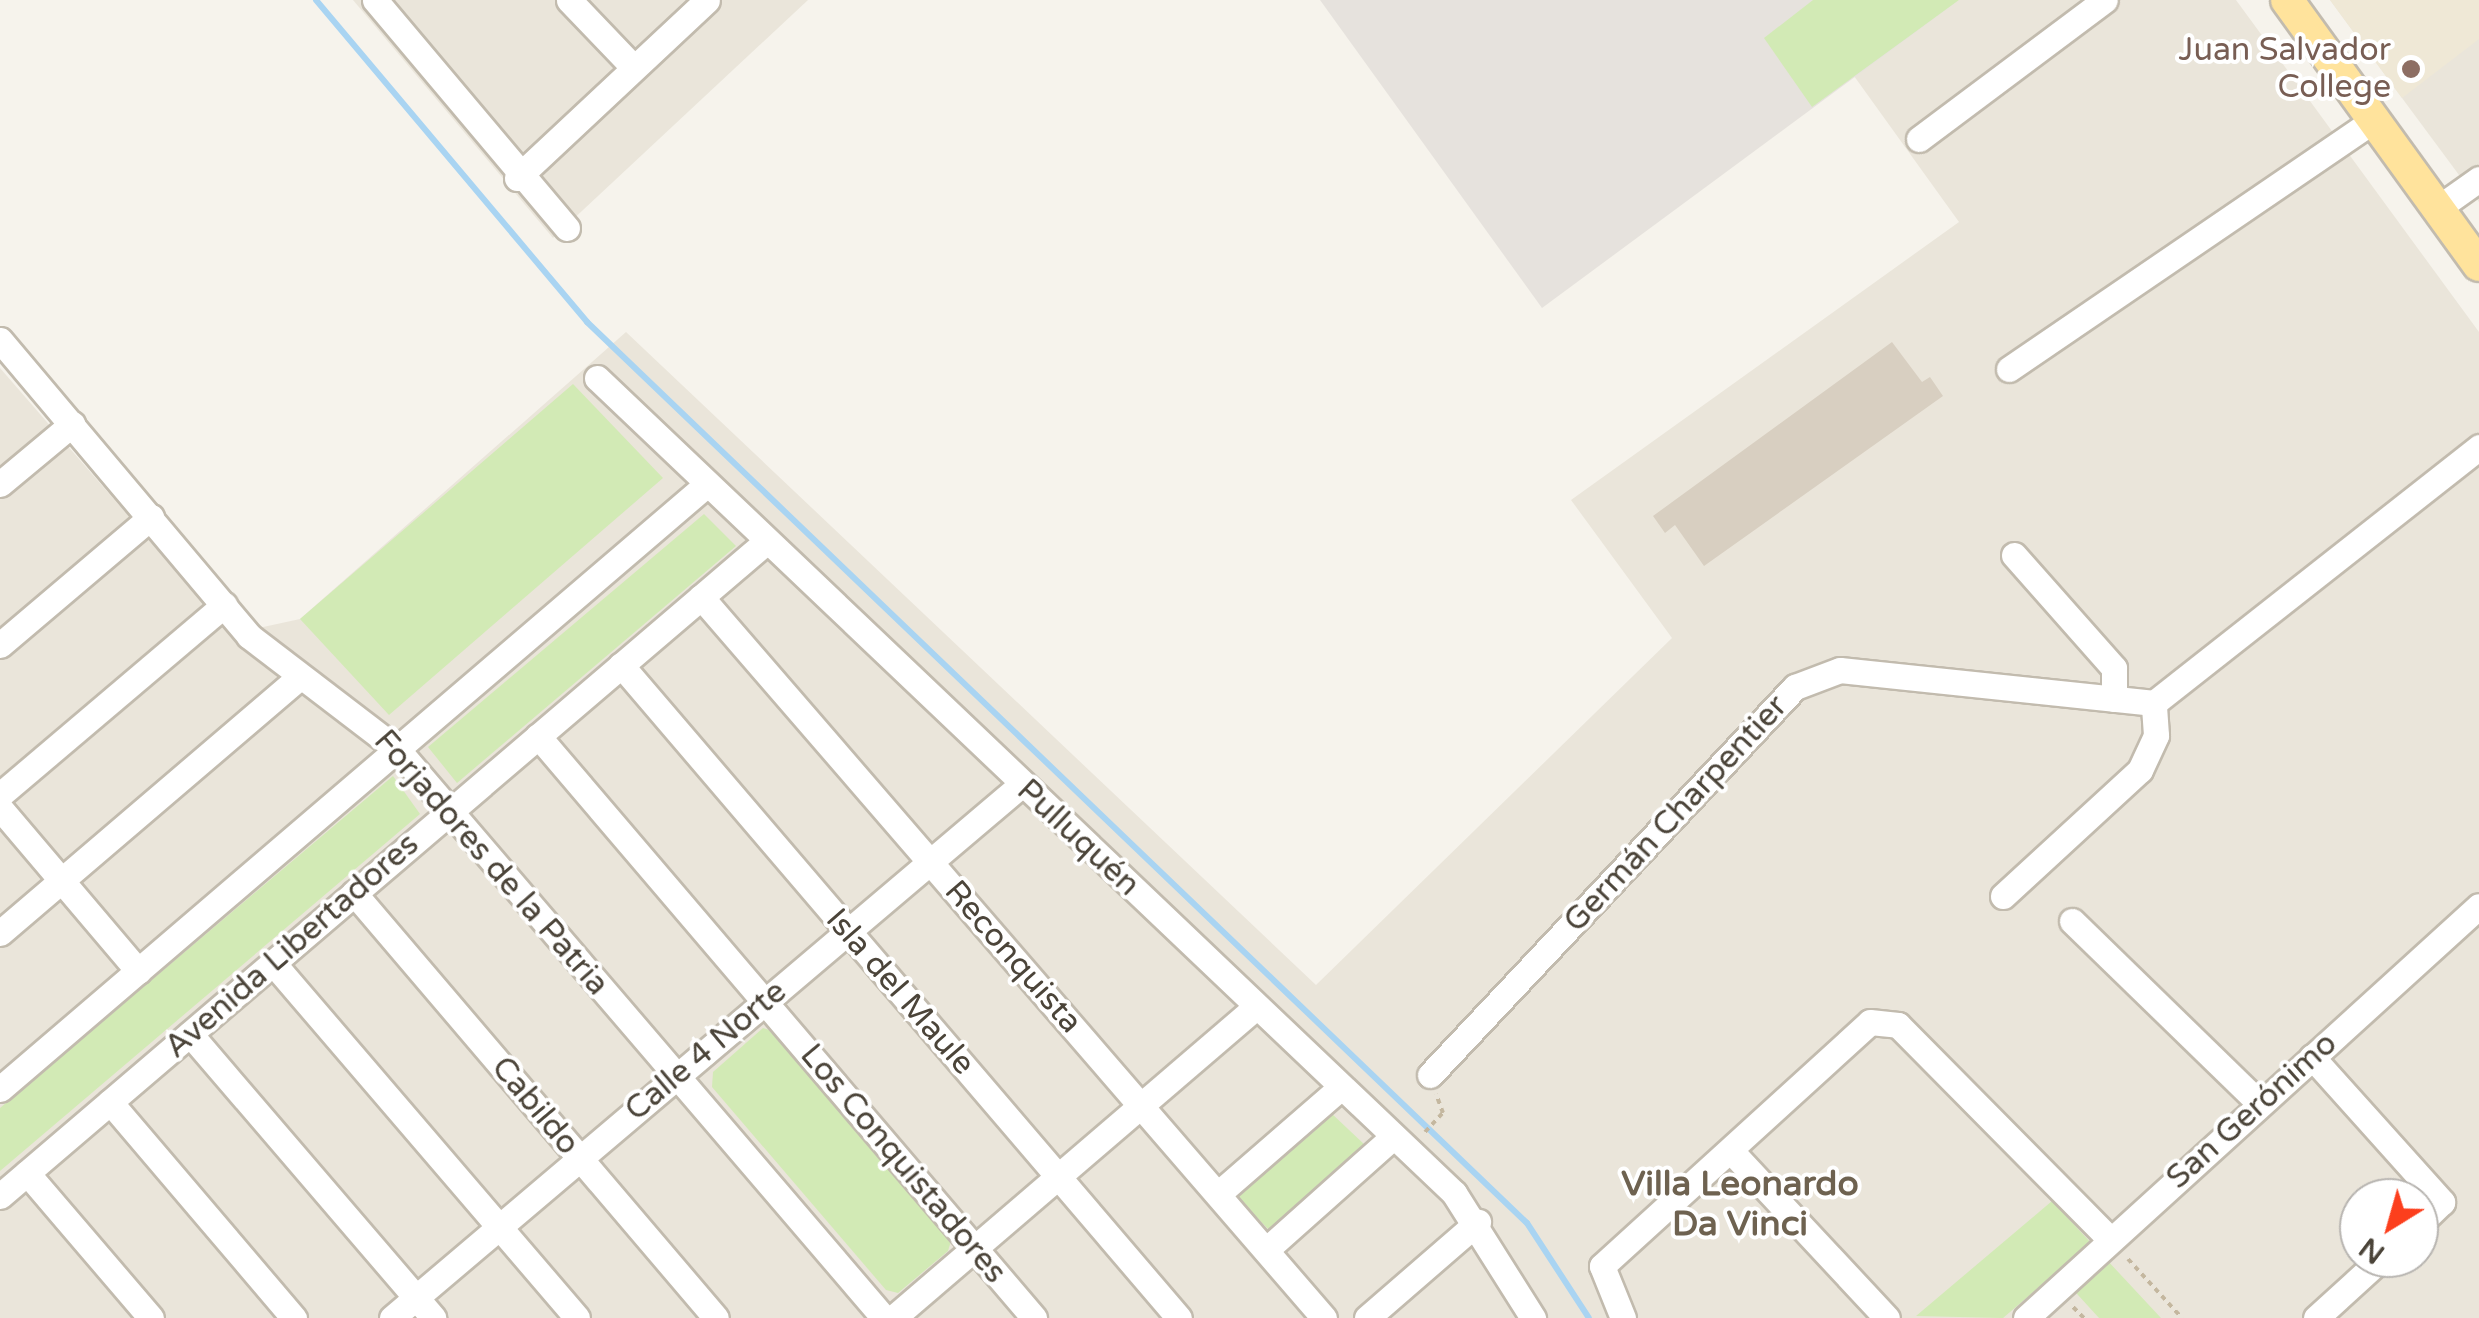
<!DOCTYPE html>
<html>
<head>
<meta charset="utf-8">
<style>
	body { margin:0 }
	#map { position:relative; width:2479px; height:1318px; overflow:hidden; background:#f6f3ec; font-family:"Varela Round",sans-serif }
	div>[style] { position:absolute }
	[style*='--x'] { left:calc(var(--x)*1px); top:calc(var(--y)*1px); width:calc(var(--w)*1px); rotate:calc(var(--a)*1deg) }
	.residential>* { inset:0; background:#eae5da }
	.industrial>* { inset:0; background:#e6e2dd }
	.education>* { inset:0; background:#efe8d6 }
	.green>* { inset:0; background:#d2eab5 }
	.stream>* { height:6px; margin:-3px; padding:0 3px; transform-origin:3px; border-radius:3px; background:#a9d4f2 }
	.building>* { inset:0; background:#d8cfc1 }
	.path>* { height:4px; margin-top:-2px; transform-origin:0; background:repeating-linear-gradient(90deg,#c4b79f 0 5px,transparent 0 10px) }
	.roads { filter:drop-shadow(2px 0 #c2bbae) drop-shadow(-2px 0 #c2bbae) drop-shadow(0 2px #c2bbae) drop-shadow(0 -2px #c2bbae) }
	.minor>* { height:25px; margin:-12.5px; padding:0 12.5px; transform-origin:12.5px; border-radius:12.5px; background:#fff }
	.major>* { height:32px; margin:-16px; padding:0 16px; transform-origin:16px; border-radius:16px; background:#ffe39c }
	.dots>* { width:28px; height:28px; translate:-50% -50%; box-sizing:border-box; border:5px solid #fff; border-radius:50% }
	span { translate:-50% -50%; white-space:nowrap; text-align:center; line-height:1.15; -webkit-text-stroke:8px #fff; paint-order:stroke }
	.education-label { font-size:32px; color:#785e54 }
	.right { translate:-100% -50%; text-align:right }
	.street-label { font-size:32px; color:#4b4439 }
	.neighbourhood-label { font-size:35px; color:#6e6250; font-weight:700 }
	.north { position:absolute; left:2339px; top:1178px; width:100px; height:100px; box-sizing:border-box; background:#fff; border:2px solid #b7b4b0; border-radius:50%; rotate:217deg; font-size:28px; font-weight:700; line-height:40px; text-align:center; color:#4b4439 }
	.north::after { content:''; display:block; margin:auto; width:35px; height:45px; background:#fc3f1d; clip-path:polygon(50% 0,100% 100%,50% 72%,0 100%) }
</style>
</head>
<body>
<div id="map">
	<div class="residential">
		<div style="clip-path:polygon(353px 0,808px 0,553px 238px)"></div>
		<div style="clip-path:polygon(evenodd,1959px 0,2236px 0,2479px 332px,2479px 1318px,0 1318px,0 368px,231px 634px,300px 619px,626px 332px,1316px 985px,1672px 638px,1571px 500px,1959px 222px,1854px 76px,1959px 0,2359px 1198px,2419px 1198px,2419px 1258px,2359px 1258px,2359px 1198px)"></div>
		<div style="clip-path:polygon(2330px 0,2479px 0,2479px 202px,2402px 98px)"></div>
	</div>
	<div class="industrial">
		<div style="clip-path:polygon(1320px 0,1959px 0,1542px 308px)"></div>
	</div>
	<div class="education">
		<div style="clip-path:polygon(2330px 0,2479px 0,2479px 39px,2402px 98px)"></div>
	</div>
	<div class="green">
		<div style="clip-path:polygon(1813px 0,1959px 0,1812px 107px,1764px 38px)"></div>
		<div style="clip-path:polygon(573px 384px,663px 478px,389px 715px,300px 619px)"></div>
		<div style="clip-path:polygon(704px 514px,736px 546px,457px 783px,428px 747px)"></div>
		<div style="clip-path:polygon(393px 776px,420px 814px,0 1171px,0 1108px)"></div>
		<div style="clip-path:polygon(763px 1028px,776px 1032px,954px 1231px,948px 1251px,898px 1293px,886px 1290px,712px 1087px,713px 1072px)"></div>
		<div style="clip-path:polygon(1330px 1112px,1366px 1146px,1270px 1231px,1236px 1196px)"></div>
		<div style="clip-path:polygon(2052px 1201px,2161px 1318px,2099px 1318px,2057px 1272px,2003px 1318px,1916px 1316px)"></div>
	</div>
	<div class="stream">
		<div style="--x:316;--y:0;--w:421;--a:49.9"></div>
		<div style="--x:587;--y:322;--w:1302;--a:43.79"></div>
		<div style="--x:1527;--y:1223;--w:113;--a:56.9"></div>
	</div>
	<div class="building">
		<div style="clip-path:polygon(1892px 342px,1922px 382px,1930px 377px,1943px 396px,1704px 566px,1675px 525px,1665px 533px,1653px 516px)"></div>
	</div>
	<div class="path">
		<div style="--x:1425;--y:1132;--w:26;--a:-47"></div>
		<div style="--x:1443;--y:1113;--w:20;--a:-110"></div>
		<div style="--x:2128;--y:1259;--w:80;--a:47.5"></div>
		<div style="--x:2073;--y:1307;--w:16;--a:45"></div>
	</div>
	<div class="roads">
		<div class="minor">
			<div style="--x:375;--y:0;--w:298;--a:49.9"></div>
			<div style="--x:569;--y:0;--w:93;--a:46.3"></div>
			<div style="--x:1919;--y:139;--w:232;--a:-36.8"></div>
			<div style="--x:517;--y:178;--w:260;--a:-43.1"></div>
			<div style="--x:2438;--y:208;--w:50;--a:-35.3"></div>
			<div style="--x:0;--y:340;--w:387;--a:49.9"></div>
			<div style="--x:249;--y:636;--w:186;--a:37.4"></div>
			<div style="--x:397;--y:749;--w:749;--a:49.44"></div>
			<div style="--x:2009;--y:369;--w:442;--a:-34.3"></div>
			<div style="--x:597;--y:378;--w:1183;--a:43.56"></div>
			<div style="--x:1454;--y:1193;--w:148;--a:57.7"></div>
			<div style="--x:0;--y:484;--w:94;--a:-39.8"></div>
			<div style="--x:2014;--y:555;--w:151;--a:48.5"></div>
			<div style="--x:2114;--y:668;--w:31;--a:90"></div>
			<div style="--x:701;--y:597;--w:953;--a:49.17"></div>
			<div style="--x:0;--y:645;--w:198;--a:-40.3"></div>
			<div style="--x:621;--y:665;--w:859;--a:49.49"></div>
			<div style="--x:2154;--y:703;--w:414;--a:-38.2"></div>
			<div style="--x:538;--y:736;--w:765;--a:49.56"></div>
			<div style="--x:0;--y:795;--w:294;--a:-40.3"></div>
			<div style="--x:0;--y:808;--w:214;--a:49.7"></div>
			<div style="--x:354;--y:893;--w:558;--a:49.58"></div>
			<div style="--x:2003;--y:896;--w:186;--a:-42.6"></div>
			<div style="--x:2140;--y:770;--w:38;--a:-65"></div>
			<div style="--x:2156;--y:735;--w:32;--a:-94"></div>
			<div style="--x:2072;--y:921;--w:262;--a:44.2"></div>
			<div style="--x:0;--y:933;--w:394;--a:-40.5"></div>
			<div style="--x:273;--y:963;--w:467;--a:49.4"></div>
			<div style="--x:190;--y:1034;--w:374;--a:49.4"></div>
			<div style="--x:2312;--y:1057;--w:195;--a:48.1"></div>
			<div style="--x:2442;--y:1202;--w:32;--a:136"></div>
			<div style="--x:1430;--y:1075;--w:533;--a:-46.75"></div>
			<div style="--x:1795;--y:687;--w:48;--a:-20.7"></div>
			<div style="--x:1840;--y:670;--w:316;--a:6"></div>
			<div style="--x:0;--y:1089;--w:931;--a:-40.55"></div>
			<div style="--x:110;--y:1102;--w:284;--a:49.6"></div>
			<div style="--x:1732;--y:1152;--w:227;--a:47"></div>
			<div style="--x:27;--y:1173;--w:191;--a:49.5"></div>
			<div style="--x:1218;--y:1194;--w:163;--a:-41"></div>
			<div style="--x:0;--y:1196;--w:1009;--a:-40.5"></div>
			<div style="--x:1266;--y:1250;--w:171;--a:-41.7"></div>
			<div style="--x:392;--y:1318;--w:824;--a:-40.28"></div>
			<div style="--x:893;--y:1318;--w:478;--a:-40.6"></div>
			<div style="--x:1367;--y:1318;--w:147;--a:-40.9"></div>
			<div style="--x:1623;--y:1318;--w:56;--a:-112"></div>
			<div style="--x:1602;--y:1266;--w:362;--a:-42.3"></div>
			<div style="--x:1870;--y:1022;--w:28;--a:6"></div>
			<div style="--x:1898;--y:1025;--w:301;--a:45.3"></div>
			<div style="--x:2026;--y:1318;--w:612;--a:-42.29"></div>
			<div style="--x:2316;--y:1318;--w:89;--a:-42.3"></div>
		</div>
		<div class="major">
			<div style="--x:2287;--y:0;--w:327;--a:54.1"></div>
		</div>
	</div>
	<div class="dots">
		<div style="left:2411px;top:69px;background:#8d6e63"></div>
	</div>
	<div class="education-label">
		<span class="right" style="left:2391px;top:69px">Juan Salvador<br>College</span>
	</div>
	<div class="street-label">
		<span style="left:1676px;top:814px;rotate:-47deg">Germán Charpentier</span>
		<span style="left:1078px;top:838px;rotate:43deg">Pulluquén</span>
		<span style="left:491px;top:863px;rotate:49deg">Forjadores de la Patria</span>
		<span style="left:292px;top:946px;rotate:-41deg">Avenida Libertadores</span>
		<span style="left:1013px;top:957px;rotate:49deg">Reconquista</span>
		<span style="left:900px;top:992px;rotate:49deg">Isla del Maule</span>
		<span style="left:706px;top:1051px;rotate:-40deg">Calle 4 Norte</span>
		<span style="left:535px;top:1106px;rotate:50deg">Cabildo</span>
		<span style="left:2252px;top:1111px;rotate:-42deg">San Gerónimo</span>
		<span style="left:903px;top:1164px;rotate:50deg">Los Conquistadores</span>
	</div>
	<div class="neighbourhood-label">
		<span style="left:1740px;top:1204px">Villa Leonardo<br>Da Vinci</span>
	</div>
	<div class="north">N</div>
</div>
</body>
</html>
